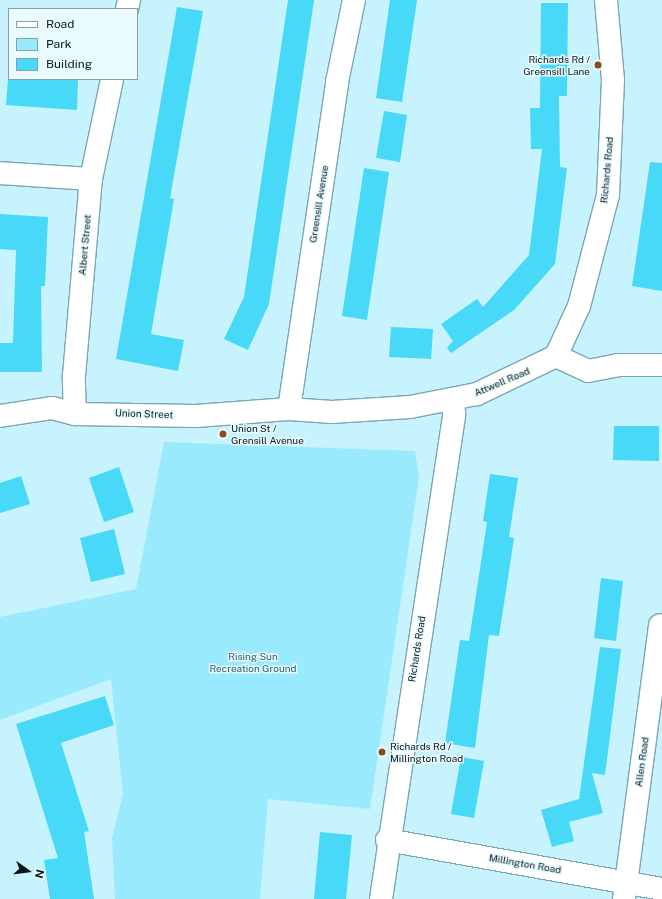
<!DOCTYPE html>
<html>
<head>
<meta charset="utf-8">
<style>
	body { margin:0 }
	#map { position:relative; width:662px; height:899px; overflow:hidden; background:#c6f3fe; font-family:"Public Sans",sans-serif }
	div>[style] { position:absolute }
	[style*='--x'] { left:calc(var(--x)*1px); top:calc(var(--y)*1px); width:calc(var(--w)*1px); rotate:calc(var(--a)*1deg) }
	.green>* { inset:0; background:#9aeafd }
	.building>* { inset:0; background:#47d9f7 }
	.roads { filter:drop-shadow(1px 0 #7ca6b1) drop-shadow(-1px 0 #7ca6b1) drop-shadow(0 1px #7ca6b1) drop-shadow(0 -1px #7ca6b1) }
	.minor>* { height:22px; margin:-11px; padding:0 11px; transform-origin:11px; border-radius:11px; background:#fff }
	.tertiary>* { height:22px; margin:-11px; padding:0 11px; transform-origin:11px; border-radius:11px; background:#fff }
	.dots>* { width:11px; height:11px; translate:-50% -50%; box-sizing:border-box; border:2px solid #e9fbff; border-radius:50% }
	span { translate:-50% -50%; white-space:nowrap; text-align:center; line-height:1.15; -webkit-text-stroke:3px #e9fbff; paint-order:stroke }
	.poi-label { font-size:10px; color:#06161a }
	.right { translate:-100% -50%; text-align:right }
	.left { translate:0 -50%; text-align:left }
	.street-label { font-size:10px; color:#06161a }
	.park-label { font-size:10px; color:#255f6c }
	.legend { position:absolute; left:8px; top:8px; width:130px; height:72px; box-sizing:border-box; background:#e9fbff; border:1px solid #8e9fa3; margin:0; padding:5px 7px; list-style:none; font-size:12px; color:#06161a }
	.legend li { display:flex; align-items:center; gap:8px; height:20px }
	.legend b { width:20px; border:1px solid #8e9fa3 }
	.north { position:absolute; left:8px; top:851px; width:40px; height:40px; -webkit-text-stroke:3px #e9fbff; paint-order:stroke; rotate:104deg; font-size:11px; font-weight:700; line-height:16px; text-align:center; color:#06161a }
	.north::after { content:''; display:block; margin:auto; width:14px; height:18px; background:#06161a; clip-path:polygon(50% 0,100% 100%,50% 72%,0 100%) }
</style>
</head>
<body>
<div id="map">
	<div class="green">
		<div style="clip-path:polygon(164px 442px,415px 451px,419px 477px,370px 809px,268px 799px,260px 899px,115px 899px,112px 839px,123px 794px,111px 679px,0 720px,0 617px,136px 589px)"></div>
	</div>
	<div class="building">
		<div style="clip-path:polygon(288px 0,314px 0,269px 304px,248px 350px,224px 339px,244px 297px)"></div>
		<div style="clip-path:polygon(390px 0,417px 0,402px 102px,376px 98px)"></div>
		<div style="clip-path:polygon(541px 3px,568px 3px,567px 96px,559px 96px,560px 167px,567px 168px,555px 264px,514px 310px,451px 353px,447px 348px,453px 341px,441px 324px,477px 299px,483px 307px,529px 255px,542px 149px,531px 149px,530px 108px,540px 108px)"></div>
		<div style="clip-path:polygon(177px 7px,203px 11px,170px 198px,174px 199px,151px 334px,184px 340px,178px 371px,116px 359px)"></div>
		<div style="clip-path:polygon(8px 79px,78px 79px,77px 110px,6px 105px)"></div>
		<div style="clip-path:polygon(384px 111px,407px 115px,400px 162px,376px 158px)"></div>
		<div style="clip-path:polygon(650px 162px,662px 163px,662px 291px,632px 286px)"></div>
		<div style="clip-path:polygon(364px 168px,389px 172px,367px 320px,342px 316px)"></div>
		<div style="clip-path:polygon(0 214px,48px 217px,45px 286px,41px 286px,42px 372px,0 372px,0 343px,13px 343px,16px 250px,0 249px)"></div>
		<div style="clip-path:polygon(391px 327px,433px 329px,431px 359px,389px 357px)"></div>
		<div style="clip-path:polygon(614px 426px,659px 426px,659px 461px,613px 460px)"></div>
		<div style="clip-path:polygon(119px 467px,134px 512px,104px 522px,89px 478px)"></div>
		<div style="clip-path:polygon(490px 474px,518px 478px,509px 537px,514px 538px,499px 636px,489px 635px,475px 748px,445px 743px,460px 640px,469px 641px,487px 522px,483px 521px)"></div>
		<div style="clip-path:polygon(21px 476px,30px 504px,0 513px,0 483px)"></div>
		<div style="clip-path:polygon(114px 529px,125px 574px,91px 582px,80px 538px)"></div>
		<div style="clip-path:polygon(601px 578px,623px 581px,616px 641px,594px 638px)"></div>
		<div style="clip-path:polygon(600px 647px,621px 649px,605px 775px,592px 773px,603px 813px,569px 822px,574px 841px,552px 847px,541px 810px,579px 799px)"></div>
		<div style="clip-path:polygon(105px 696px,114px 725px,61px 743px,89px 831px,84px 832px,94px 899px,50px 899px,44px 860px,58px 858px,16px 724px)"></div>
		<div style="clip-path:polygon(461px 757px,484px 761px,474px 818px,451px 814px)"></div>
		<div style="clip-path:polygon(320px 832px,352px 835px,346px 899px,314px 899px)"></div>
	</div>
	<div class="roads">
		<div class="minor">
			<div style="--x:606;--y:0;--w:80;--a:85"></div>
			<div style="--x:613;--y:80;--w:115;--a:92.5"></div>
			<div style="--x:608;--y:195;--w:115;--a:104.6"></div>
			<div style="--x:579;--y:306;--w:55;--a:114.7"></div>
			<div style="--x:556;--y:356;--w:35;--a:25"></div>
			<div style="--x:588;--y:371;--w:31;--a:-11"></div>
			<div style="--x:618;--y:365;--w:44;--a:0"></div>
			<div style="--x:127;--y:9;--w:9;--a:-77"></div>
			<div style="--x:0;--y:173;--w:91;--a:3.8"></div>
			<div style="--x:289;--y:409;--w:331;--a:-81.6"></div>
			<div style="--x:337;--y:82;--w:84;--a:-78.3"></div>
			<div style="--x:75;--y:414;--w:38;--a:-92"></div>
			<div style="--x:74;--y:376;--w:198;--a:-85.1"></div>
			<div style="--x:91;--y:179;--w:102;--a:-78.1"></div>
			<div style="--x:387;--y:840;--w:279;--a:10.1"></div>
			<div style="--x:381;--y:899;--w:490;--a:-81.4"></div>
			<div style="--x:454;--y:414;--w:15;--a:-94"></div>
			<div style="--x:624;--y:899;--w:276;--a:-82.5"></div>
		</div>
		<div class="tertiary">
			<div style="--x:0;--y:416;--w:53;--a:-8.7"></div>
			<div style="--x:52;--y:408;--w:24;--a:15"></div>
			<div style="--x:75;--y:414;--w:121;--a:0.9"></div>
			<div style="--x:196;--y:416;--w:93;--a:-4.3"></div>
			<div style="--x:289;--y:409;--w:43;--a:4"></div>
			<div style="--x:332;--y:412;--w:78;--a:-3.7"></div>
			<div style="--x:410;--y:407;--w:68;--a:-11"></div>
			<div style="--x:477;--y:394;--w:88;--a:-25.7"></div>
		</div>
	</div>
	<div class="dots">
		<div style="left:598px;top:65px;background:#8b4a16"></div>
		<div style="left:223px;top:434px;background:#8b4a16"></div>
		<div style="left:382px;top:752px;background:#8b4a16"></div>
	</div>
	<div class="poi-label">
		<span class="right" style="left:590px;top:65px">Richards Rd /<br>Greensill Lane</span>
		<span class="left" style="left:231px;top:434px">Union St /<br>Grensill Avenue</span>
		<span class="left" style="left:390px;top:752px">Richards Rd /<br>Millington Road</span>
	</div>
	<div class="street-label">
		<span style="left:607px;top:170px;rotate:-85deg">Richards Road</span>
		<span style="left:319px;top:204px;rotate:-81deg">Greensill Avenue</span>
		<span style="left:85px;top:245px;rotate:-85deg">Albert Street</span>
		<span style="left:502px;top:382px;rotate:-23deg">Attwell Road</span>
		<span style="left:144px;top:414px;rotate:2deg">Union Street</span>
		<span style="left:417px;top:649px;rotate:-81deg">Richards Road</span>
		<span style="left:642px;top:762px;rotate:-82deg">Allen Road</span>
		<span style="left:525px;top:864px;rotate:10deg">Millington Road</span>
	</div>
	<div class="park-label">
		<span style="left:253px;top:662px">Rising Sun<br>Recreation Ground</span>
	</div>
	<ul class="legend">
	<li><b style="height:5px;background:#fff"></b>Road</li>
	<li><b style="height:11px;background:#9aeafd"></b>Park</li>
	<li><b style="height:11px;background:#47d9f7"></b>Building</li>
	</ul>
	<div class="north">N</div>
</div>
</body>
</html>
